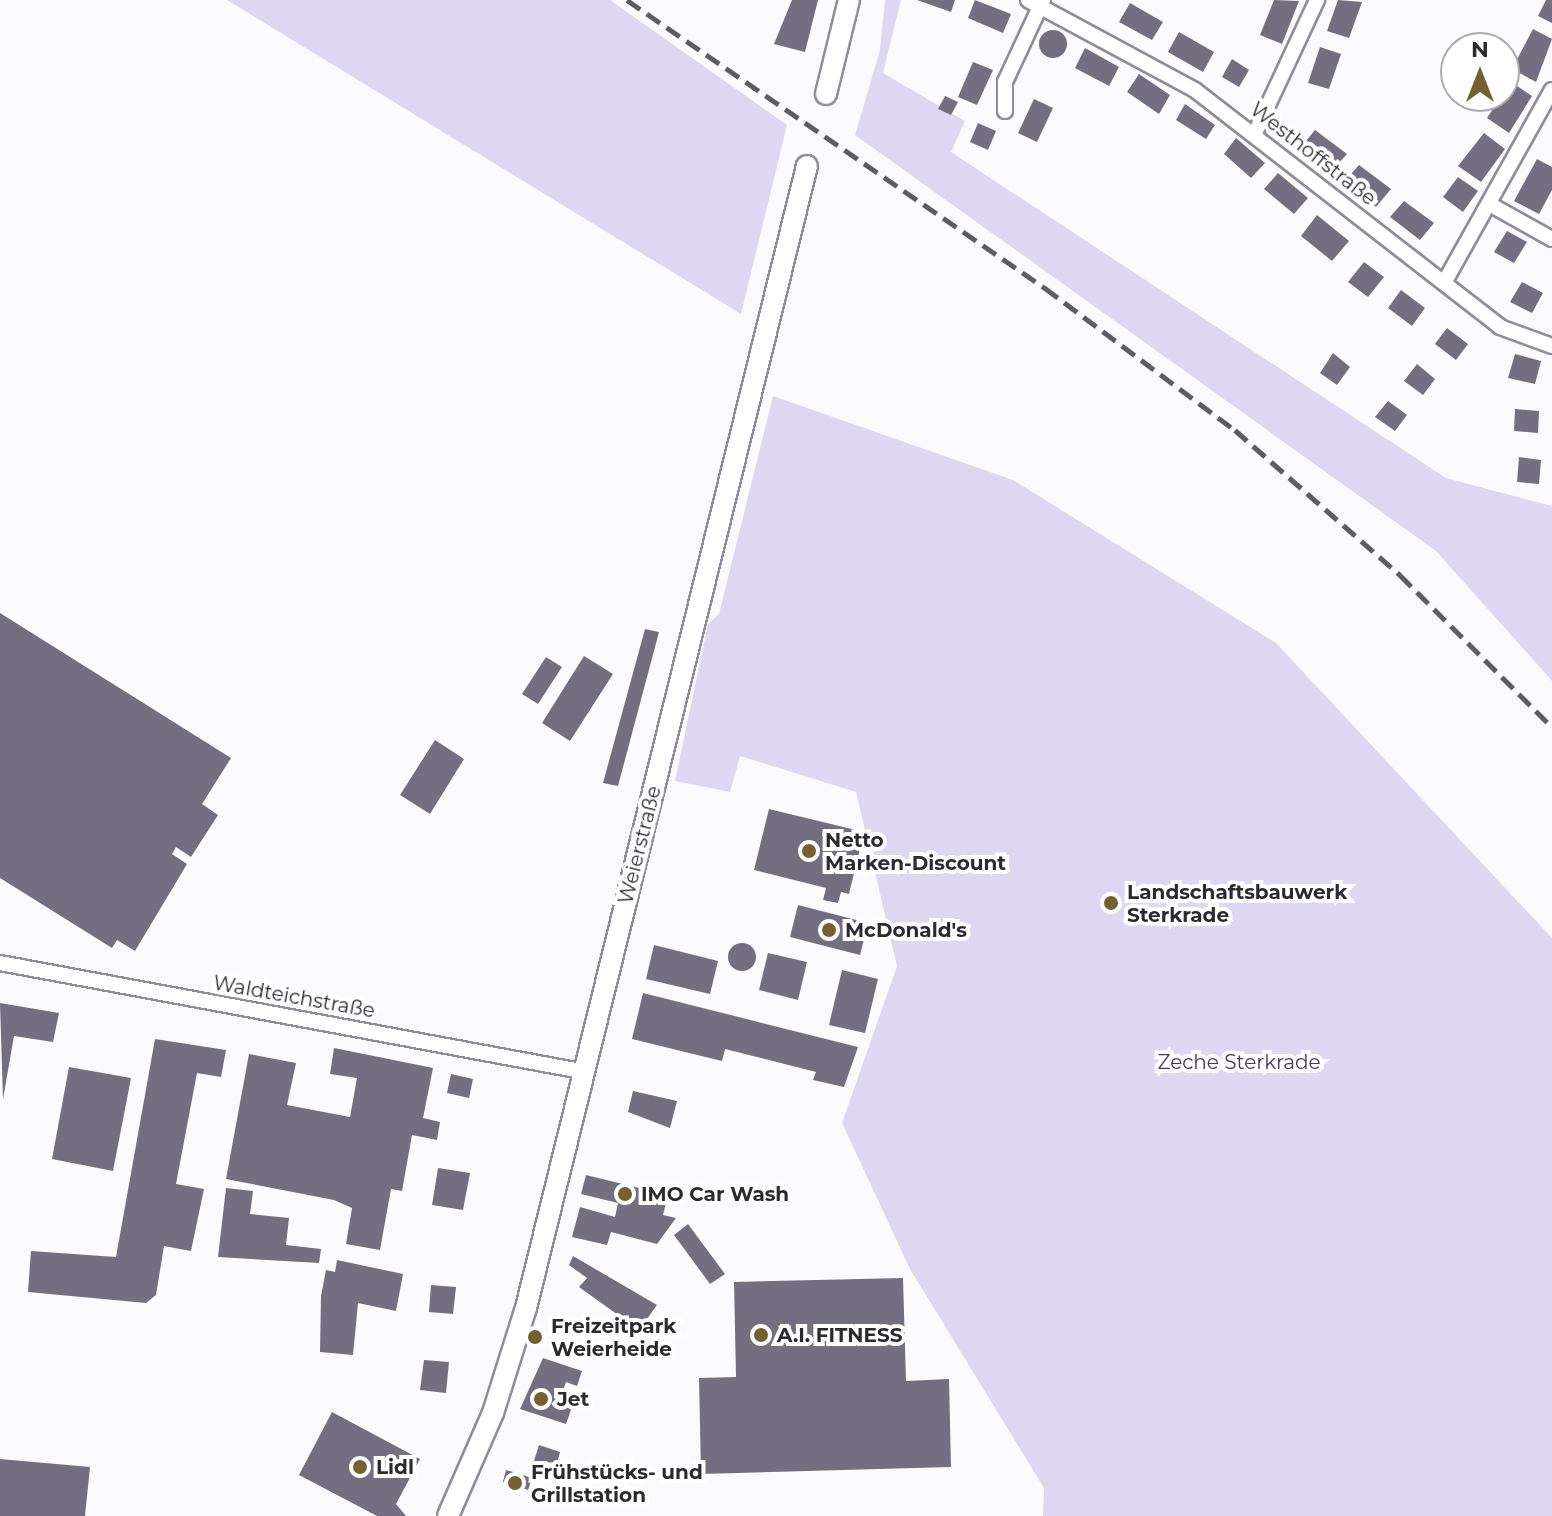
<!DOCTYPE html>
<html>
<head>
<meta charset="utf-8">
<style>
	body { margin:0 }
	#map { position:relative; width:1552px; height:1516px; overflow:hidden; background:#fbfafe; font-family:Montserrat,sans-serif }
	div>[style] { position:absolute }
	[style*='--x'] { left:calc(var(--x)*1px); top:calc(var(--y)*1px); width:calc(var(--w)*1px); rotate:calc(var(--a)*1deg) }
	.green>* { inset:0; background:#ded7f2 }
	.building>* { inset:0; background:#746f80 }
	.round { border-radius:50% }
	.roads { filter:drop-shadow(2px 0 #908c9e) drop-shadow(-2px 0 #908c9e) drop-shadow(0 2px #908c9e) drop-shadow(0 -2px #908c9e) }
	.street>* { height:14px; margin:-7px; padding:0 7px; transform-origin:7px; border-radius:7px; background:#fff }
	.secondary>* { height:20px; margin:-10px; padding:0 10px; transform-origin:10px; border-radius:10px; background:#fff }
	.rail>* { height:5px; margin-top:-2.5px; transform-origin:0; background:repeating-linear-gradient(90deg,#5e5c63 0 16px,transparent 0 24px) }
	.dots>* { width:22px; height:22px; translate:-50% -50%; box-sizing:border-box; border:4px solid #fff; border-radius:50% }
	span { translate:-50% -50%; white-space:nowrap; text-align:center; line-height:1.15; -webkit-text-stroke:8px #fff; paint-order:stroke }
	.street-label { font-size:20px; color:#2c2a31 }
	.poi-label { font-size:20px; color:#2c2a31; font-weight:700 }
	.left { translate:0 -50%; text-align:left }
	.park-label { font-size:20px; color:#473767 }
	.north { position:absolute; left:1440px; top:32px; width:80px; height:80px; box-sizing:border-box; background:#fff; border:2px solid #abaaad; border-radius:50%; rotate:0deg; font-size:22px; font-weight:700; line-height:32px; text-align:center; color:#2c2a31 }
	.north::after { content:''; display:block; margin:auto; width:28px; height:36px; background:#756130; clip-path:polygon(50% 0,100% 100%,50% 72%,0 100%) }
</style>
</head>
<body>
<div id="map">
	<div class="green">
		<div style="clip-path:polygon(227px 0,610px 0,787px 125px,741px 314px)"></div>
		<div style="clip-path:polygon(885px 0,901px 0,883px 73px,965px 121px,951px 152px,1446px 478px,1552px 506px,1552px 681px,1436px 551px,855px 135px,880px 50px)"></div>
		<div style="clip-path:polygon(773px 396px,1013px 480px,1276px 643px,1552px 938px,1552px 1516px,1043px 1516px,1044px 1488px,910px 1269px,842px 1123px,897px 966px,856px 792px,740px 756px,730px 792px,675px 781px,708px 624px,719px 614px)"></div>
	</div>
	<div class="building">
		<div style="clip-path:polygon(792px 0,818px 0,805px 52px,774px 44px)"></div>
		<div style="clip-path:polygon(917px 0,955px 0,951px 12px)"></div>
		<div style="clip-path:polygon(975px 0,1011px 14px,1003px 33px,968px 18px)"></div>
		<div style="clip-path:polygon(1274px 0,1299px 1px,1282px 44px,1260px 35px)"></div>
		<div style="clip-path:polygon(1338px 0,1362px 2px,1349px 38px,1327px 31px)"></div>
		<div style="clip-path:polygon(1546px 0,1552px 0,1552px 23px,1538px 16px)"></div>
		<div style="clip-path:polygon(1130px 3px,1163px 22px,1152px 40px,1119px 22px)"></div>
		<div style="clip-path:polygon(1533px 29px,1552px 39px,1536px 82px,1512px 69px)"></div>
		<div class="round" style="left:1039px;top:30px;width:28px;height:28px"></div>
		<div style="clip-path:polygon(1179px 32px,1214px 52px,1203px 72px,1168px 52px)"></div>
		<div style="clip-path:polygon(1320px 47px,1341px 54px,1329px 89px,1308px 83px)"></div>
		<div style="clip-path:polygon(1085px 48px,1119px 67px,1109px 86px,1075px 68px)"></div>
		<div style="clip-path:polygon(1232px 59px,1249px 70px,1239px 87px,1222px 77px)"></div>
		<div style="clip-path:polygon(973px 62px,993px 70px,977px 105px,958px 97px)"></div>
		<div style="clip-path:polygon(1139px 74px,1170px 95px,1159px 114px,1127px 92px)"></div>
		<div style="clip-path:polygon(1511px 82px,1532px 96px,1509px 133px,1487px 118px)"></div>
		<div style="clip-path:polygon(945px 96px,958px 102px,951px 115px,938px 109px)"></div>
		<div style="clip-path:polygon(1034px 99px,1053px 108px,1037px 142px,1018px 133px)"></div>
		<div style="clip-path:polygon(1185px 104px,1215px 125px,1206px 139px,1176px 120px)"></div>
		<div style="clip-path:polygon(978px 123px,996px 131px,988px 150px,970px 142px)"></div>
		<div style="clip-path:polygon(1315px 130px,1347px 154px,1332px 171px,1301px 147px)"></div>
		<div style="clip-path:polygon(1484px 133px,1505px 149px,1481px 182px,1458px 166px)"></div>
		<div style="clip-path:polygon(1236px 138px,1265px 163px,1251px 178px,1224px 154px)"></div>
		<div style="clip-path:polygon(1537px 159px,1552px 167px,1552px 190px,1539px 214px,1514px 201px)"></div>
		<div style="clip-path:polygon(1359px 165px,1391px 189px,1376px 207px,1344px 182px)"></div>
		<div style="clip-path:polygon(1278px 173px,1308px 198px,1294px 214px,1264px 189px)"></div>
		<div style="clip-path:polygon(1458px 177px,1478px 191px,1463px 212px,1443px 197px)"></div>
		<div style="clip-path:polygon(1404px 201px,1434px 223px,1420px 240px,1390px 217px)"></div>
		<div style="clip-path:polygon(1317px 215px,1349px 241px,1332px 261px,1301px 236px)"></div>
		<div style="clip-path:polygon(1507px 231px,1527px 242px,1514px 263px,1494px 252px)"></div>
		<div style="clip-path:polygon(1364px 262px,1384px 277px,1368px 297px,1348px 282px)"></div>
		<div style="clip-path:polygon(1522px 282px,1543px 293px,1532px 313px,1510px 302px)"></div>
		<div style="clip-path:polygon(1401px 290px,1425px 308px,1412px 326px,1388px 308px)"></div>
		<div style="clip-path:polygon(1447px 328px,1468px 344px,1456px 360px,1435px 344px)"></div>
		<div style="clip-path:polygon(1333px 353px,1350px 367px,1337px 385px,1320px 373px)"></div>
		<div style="clip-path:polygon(1515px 354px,1541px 361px,1535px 384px,1508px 378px)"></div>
		<div style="clip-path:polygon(1417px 364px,1435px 379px,1423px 395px,1404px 381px)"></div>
		<div style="clip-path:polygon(1388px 401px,1407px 415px,1395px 431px,1375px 417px)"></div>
		<div style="clip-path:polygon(1515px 409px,1539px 411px,1538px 433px,1514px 431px)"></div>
		<div style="clip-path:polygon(1519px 457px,1541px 460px,1539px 484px,1517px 482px)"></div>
		<div style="clip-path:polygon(0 613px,231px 758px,202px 804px,218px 815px,191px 857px,176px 847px,172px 854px,187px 864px,135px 951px,117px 940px,112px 948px,0 878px)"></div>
		<div style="clip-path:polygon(645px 629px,659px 632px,618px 786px,603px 783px)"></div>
		<div style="clip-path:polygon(584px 656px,613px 674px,570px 741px,542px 723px)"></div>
		<div style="clip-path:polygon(546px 657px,562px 667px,538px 704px,522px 694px)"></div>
		<div style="clip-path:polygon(435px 740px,464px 759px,430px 814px,400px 795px)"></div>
		<div style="clip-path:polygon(769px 809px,864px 832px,849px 894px,841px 892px,838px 903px,823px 900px,826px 888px,754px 870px)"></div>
		<div style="clip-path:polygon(798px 905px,868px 923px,860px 955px,790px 937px)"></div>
		<div class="round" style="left:728px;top:943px;width:28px;height:28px"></div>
		<div style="clip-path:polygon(654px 945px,718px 961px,710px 994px,646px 979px)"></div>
		<div style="clip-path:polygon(768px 953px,807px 962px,798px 1000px,759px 990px)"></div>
		<div style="clip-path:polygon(842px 970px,878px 979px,865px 1033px,829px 1025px)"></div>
		<div style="clip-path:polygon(643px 993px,858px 1047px,844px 1087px,813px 1080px,816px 1072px,725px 1049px,722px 1061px,632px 1039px)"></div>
		<div style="clip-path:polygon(0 1003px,59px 1013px,53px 1042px,14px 1036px,3px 1099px)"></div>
		<div style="clip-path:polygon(155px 1039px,226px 1050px,221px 1077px,197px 1073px,176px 1184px,204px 1189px,191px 1251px,164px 1246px,156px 1295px,146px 1303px,28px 1292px,31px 1251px,116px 1257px)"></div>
		<div style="clip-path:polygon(334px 1048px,433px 1068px,423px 1118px,440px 1122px,437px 1140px,412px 1135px,402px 1191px,391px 1189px,380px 1250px,346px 1244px,352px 1208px,334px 1200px,226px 1179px,249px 1054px,296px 1063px,287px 1105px,350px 1117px,357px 1078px,330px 1074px)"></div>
		<div style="clip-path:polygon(69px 1067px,131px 1078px,113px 1171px,52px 1159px)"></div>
		<div style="clip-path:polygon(451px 1074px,473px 1079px,469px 1098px,447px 1093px)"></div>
		<div style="clip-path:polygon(633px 1091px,677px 1101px,670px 1128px,628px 1112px)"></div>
		<div style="clip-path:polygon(438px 1168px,470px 1173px,463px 1210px,432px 1205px)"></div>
		<div style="clip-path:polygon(586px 1175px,668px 1195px,663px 1215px,676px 1218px,657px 1244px,611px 1232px,607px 1245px,572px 1237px,580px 1207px,615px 1217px,618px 1203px,581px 1194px)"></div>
		<div style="clip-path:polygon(226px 1188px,253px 1191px,250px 1214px,289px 1218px,286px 1245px,321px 1249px,319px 1263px,218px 1257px)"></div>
		<div style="clip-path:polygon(688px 1224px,725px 1274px,710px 1284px,674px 1235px)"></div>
		<div style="clip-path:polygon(573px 1256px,657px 1305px,639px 1330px,579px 1287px,587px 1278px,569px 1265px)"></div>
		<div style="clip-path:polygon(337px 1260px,403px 1274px,396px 1311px,358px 1303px,353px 1355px,320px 1352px,321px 1296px,326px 1270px,335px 1272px)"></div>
		<div style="clip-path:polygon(903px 1278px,906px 1381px,949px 1379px,951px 1467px,701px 1474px,699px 1378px,736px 1377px,734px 1282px)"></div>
		<div style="clip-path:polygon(431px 1285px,456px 1287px,453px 1314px,429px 1312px)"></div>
		<div style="clip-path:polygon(543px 1358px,582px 1371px,577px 1386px,566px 1382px,559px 1402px,572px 1407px,566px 1424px,520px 1409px)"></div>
		<div style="clip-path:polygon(424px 1360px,449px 1362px,446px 1393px,420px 1390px)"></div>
		<div style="clip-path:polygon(332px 1412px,420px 1459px,396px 1504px,406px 1516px,377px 1516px,299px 1475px)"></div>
		<div style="clip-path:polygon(539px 1445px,560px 1452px,557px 1463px,534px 1461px)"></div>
		<div style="clip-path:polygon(0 1459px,90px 1467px,85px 1516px,0 1516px)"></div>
		<div style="clip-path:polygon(506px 1470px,532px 1478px,528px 1490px,503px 1482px)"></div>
	</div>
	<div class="roads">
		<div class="street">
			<div style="--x:1028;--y:0;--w:190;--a:28.3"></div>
			<div style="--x:1195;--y:90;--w:386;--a:37.8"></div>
			<div style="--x:1500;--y:327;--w:55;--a:20.1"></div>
			<div style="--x:1005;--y:111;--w:29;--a:-90"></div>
			<div style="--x:1005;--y:82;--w:90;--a:-65.1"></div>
			<div style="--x:1255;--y:133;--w:147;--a:-65"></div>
			<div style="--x:1491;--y:205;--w:70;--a:29.1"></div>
			<div style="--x:1444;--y:283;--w:221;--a:-60.8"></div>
			<div style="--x:0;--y:963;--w:591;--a:10.53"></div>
		</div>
		<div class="secondary">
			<div style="--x:826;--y:94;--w:97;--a:-76.3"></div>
			<div style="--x:448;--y:1516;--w:112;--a:-66.4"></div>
			<div style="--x:493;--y:1413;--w:110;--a:-72.6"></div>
			<div style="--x:526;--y:1308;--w:1176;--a:-76.18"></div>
		</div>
	</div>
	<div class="rail">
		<div style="--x:627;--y:0;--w:508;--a:34.57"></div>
		<div style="--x:1045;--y:288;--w:237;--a:36.8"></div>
		<div style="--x:1235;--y:430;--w:220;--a:41.3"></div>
		<div style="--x:1400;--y:575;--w:215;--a:45"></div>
	</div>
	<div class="dots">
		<div style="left:809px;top:851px;background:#756130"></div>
		<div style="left:1111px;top:903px;background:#756130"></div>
		<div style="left:829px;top:930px;background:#756130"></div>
		<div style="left:625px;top:1194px;background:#756130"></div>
		<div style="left:761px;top:1335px;background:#756130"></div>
		<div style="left:535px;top:1337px;background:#756130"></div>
		<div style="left:541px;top:1399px;background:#756130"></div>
		<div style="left:360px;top:1467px;background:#756130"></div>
		<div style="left:515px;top:1483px;background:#756130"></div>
	</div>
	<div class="street-label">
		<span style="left:1313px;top:154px;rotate:38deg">Westhoffstraße</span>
		<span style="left:640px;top:845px;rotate:-76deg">Weierstraße</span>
		<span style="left:294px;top:997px;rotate:10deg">Waldteichstraße</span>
	</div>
	<div class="poi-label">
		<span class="left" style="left:825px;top:852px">Netto<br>Marken-Discount</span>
		<span class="left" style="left:1127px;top:904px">Landschaftsbauwerk<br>Sterkrade</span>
		<span class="left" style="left:845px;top:930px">McDonald's</span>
		<span class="left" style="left:641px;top:1194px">IMO Car Wash</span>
		<span class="left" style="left:551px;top:1338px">Freizeitpark<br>Weierheide</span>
		<span class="left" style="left:777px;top:1335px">A.I. FITNESS</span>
		<span class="left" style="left:557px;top:1399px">Jet</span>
		<span class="left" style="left:376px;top:1467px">Lidl</span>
		<span class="left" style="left:531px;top:1484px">Frühstücks- und<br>Grillstation</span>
	</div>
	<div class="park-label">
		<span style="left:1239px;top:1062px">Zeche Sterkrade</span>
	</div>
	<div class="north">N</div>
</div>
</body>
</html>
